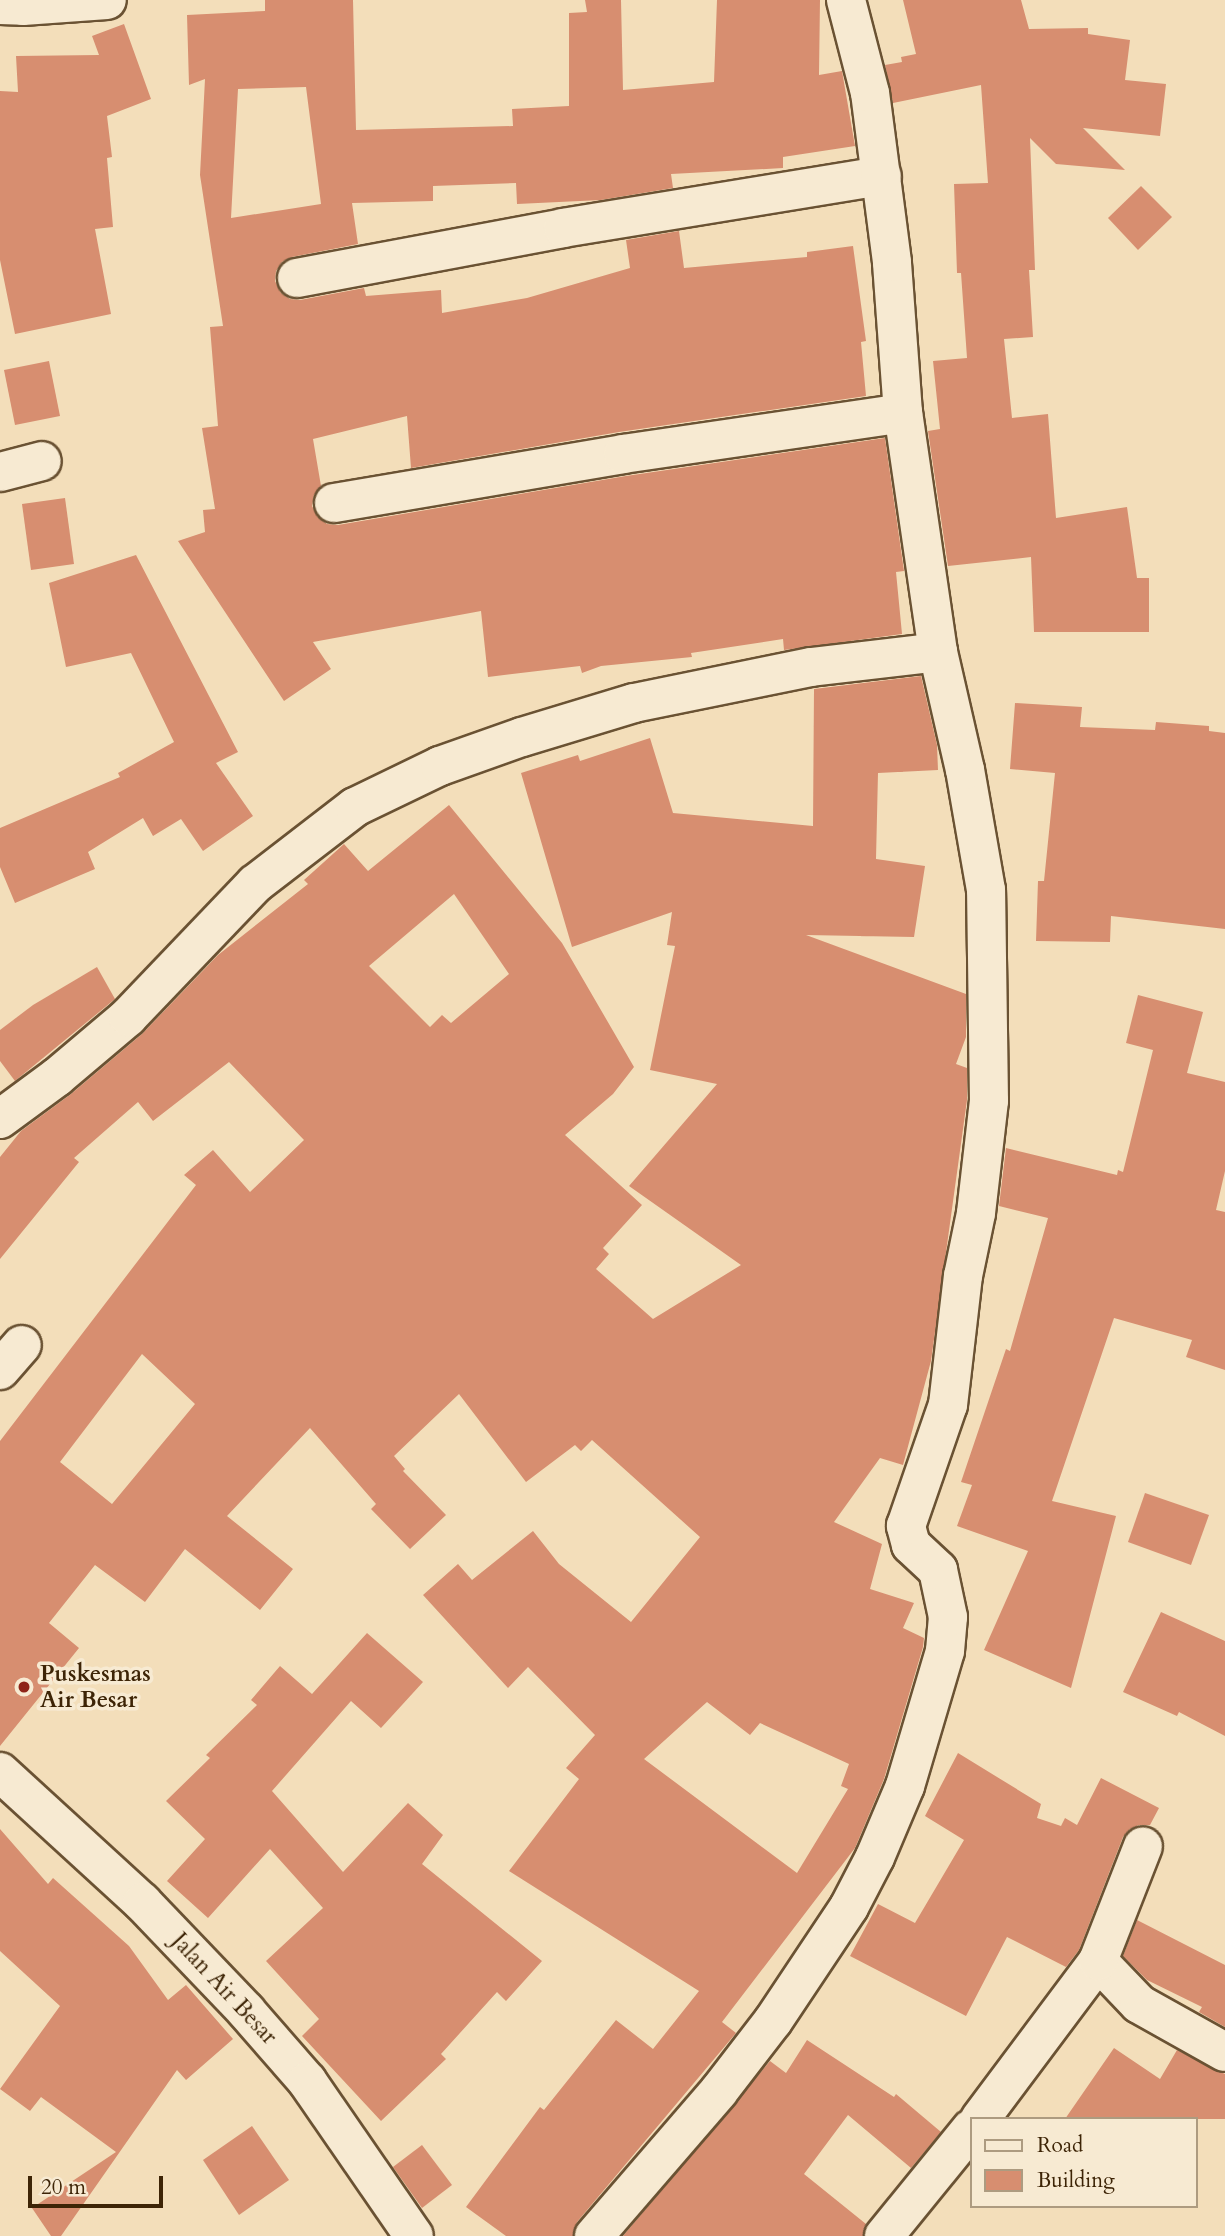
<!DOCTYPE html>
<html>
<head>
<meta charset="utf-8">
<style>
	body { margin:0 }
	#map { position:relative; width:1225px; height:2236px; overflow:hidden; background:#f3deba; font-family:Cardo,serif }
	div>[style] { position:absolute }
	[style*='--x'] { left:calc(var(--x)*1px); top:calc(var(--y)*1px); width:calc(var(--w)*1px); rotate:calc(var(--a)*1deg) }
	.building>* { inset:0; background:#d78e70 }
	.roads { filter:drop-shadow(2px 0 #6a5233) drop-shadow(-2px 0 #6a5233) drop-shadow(0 2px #6a5233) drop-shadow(0 -2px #6a5233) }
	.street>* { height:38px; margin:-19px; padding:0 19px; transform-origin:19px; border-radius:19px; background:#f7ead2 }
	.secondary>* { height:38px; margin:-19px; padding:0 19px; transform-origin:19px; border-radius:19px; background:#f7ead2 }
	.dots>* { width:19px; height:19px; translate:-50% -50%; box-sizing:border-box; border:4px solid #f7ead2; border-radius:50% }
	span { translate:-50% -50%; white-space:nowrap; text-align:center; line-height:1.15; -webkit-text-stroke:7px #f7ead2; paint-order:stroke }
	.poi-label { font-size:23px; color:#3d2406; font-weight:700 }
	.left { translate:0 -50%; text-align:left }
	.street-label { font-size:23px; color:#3d2406 }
	.legend { position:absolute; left:970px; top:2117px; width:228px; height:91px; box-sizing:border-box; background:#f7ead2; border:2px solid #ad9b80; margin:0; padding:9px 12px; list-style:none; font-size:21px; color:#3d2406 }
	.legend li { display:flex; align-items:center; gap:14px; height:35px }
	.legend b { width:35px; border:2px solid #ad9b80 }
	.scale { position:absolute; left:28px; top:2176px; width:135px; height:32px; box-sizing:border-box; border:4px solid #3d2406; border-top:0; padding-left:9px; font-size:21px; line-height:24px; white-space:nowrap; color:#3d2406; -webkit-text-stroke:5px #f7ead2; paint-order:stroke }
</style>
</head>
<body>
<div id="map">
	<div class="building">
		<div style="clip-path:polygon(evenodd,265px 0,353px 0,356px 130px,513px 126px,512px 109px,569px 106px,569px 13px,587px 12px,585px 0,621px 0,623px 90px,714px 82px,717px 0,820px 0,819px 75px,842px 71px,855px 146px,783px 157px,783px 168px,671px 174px,673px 188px,601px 200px,517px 204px,516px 183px,433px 186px,433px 201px,352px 203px,358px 244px,292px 257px,282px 262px,276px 271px,275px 281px,281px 293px,290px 299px,300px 300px,364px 288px,366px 296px,441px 290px,442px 313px,527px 298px,630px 268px,626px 240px,679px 231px,684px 268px,807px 257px,807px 252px,853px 246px,866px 341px,861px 342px,866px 396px,619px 432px,411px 468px,407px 416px,313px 439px,321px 486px,314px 495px,312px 506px,318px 517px,327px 524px,338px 525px,626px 476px,885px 438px,904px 571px,896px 572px,902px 634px,784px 650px,783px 639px,691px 653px,692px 657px,601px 666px,582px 673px,580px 666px,488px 677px,481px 611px,313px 642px,331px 669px,284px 701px,178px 541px,205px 532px,203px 510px,215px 509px,202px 428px,218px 426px,210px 327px,223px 326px,200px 175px,205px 79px,189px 85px,187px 15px,265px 11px,265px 0,306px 87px,321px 204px,231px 218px,238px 89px,306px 87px)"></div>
		<div style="clip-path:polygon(903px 0,1021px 0,1029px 29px,1088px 28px,1088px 34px,1130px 40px,1125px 80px,1166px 84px,1160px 136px,1083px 128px,1125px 170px,1056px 164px,1030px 138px,1035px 270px,1029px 270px,1033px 337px,1004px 339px,1012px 418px,1048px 414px,1056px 518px,1127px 507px,1137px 578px,1149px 578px,1149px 632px,1034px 632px,1031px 557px,948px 566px,928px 431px,940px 429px,933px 361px,967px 358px,961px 273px,957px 273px,954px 184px,988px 183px,981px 85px,893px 103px,885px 65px,902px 62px,901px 57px,916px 54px)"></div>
		<div style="clip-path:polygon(124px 24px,151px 99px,107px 116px,112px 157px,107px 158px,113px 227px,95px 229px,111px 314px,15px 334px,0 260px,0 91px,18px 92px,16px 56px,99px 55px,92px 36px)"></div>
		<div style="clip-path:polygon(1141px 186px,1172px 217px,1138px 250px,1108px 218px)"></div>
		<div style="clip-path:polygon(49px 361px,60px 416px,15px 425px,4px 370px)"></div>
		<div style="clip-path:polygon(65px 498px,74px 564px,31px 570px,22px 504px)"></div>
		<div style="clip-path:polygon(136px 555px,238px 752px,216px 763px,253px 816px,203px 851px,181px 819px,153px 836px,143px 818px,88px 852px,95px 869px,15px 903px,0 867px,0 828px,120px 777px,118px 773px,174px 742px,131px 653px,66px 667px,49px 583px)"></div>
		<div style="clip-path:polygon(evenodd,921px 676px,937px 745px,938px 770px,878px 773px,876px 859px,925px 866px,914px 937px,806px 935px,966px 994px,966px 1037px,956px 1064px,967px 1068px,967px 1100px,931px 1361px,903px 1465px,880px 1458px,834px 1522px,882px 1544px,870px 1589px,914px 1603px,903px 1628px,924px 1638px,923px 1647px,884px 1779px,855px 1848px,722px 2022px,736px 2033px,577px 2222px,573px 2236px,506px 2236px,466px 2207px,540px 2107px,544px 2110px,616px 2020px,653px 2049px,699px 1991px,509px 1871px,579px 1779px,566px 1768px,595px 1735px,528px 1667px,508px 1688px,423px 1595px,458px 1564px,472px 1580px,533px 1531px,559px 1564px,631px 1622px,700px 1537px,592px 1440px,581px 1451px,575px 1445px,526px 1482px,459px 1394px,394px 1456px,405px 1469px,403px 1471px,446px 1515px,410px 1549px,371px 1509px,376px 1504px,310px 1428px,227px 1516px,293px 1569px,260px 1610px,185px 1549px,145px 1602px,95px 1565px,49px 1623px,79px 1648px,0 1746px,0 1441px,196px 1185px,184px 1175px,213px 1150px,250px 1192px,304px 1140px,229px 1062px,153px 1121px,138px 1102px,74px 1158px,79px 1162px,0 1259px,0 1157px,21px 1131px,71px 1094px,142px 1034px,218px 955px,308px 884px,304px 880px,344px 844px,368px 871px,449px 805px,562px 943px,634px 1067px,613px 1094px,565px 1135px,642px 1205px,603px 1248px,609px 1254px,596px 1269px,653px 1319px,741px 1265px,629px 1186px,717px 1084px,650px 1070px,675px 946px,667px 945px,672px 912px,572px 947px,521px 773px,578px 755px,580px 761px,650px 738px,673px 813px,813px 826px,814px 689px,921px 676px,454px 894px,509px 974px,451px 1023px,442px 1015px,430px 1027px,369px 966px,454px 894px,921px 676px,142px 1354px,195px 1404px,112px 1504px,60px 1462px,142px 1354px,921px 676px,707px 1702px,750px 1735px,760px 1723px,849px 1764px,841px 1786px,848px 1789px,797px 1873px,644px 1759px,707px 1702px)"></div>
		<div style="clip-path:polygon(1015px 703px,1082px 707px,1080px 727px,1155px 730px,1156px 722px,1209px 726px,1209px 731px,1225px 733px,1225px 929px,1111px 916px,1110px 942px,1036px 941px,1038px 881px,1044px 881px,1055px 773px,1010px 769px)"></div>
		<div style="clip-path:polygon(97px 967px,115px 999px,15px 1081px,0 1061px,0 1030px,33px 1005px)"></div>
		<div style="clip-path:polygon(1138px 995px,1203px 1012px,1187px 1073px,1225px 1082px,1225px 1171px,1216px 1210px,1225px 1212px,1225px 1370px,1186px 1357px,1192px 1340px,1114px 1318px,1052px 1501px,1116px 1516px,1071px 1688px,984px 1650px,1028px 1551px,957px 1526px,972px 1485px,961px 1482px,1006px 1349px,1010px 1351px,1048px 1218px,999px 1206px,1006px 1148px,1117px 1175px,1118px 1170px,1123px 1172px,1153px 1050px,1126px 1043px)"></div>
		<div style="clip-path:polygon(1145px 1493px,1209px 1515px,1191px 1565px,1128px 1542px)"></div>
		<div style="clip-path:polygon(1161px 1612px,1225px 1641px,1225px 1736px,1179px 1712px,1177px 1716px,1123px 1692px)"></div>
		<div style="clip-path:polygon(367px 1633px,423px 1682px,381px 1728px,351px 1701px,272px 1791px,343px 1872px,408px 1803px,443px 1835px,422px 1864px,542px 1961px,506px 2001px,497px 1992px,441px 2054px,446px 2059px,381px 2121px,302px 2036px,319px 2019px,266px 1961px,323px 1908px,270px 1849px,208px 1918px,167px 1881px,205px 1839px,166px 1801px,210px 1758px,206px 1755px,257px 1705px,251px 1700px,280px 1666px,312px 1694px)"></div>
		<div style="clip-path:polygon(958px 1753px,1041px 1804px,1037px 1818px,1061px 1826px,1065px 1818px,1077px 1825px,1101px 1778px,1159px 1808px,1150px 1825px,1139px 1825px,1130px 1829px,1123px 1837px,1079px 1950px,1066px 1967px,1007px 1937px,966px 2016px,850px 1956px,878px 1904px,915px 1923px,964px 1840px,925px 1816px)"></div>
		<div style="clip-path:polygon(0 1829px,48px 1884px,53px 1878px,129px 1946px,168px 2000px,186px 1985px,233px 2039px,186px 2080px,177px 2070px,61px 2236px,51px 2236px,32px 2208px,116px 2152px,41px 2097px,30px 2111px,0 2089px,60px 2006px,0 1951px)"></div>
		<div style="clip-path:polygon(1137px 1920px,1225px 1965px,1225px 2027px,1199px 2012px,1202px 2007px,1147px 1980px,1123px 1956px)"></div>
		<div style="clip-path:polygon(807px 2040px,894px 2097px,896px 2094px,941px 2132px,911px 2168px,848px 2115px,804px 2174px,866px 2224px,863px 2236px,623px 2236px,770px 2061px,786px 2073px)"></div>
		<div style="clip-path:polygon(1114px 2048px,1160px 2079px,1177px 2050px,1225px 2074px,1225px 2119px,1065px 2119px)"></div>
		<div style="clip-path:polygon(252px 2126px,289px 2180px,239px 2215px,203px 2160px)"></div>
		<div style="clip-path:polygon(422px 2145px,452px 2185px,422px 2208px,393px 2167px)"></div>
	</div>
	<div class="roads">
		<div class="street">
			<div style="--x:0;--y:5;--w:23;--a:2"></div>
			<div style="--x:23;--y:6;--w:84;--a:-4.1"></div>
			<div style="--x:297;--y:278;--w:271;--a:-10.6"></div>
			<div style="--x:563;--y:228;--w:323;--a:-9.3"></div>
			<div style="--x:0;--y:472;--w:43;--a:-14.7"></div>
			<div style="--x:334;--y:503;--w:293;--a:-9.6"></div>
			<div style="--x:623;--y:454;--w:283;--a:-8.3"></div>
			<div style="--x:0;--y:1119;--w:71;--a:-36.4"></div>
			<div style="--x:57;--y:1077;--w:93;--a:-40.2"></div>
			<div style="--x:128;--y:1017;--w:184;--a:-46.3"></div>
			<div style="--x:255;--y:884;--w:126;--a:-37.6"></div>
			<div style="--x:355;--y:807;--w:94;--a:-25.8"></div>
			<div style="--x:440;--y:766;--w:87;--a:-19.5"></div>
			<div style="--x:522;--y:737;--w:117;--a:-16.9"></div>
			<div style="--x:634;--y:703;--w:181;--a:-11.5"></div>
			<div style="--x:811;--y:667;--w:128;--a:-6.7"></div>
			<div style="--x:0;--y:1370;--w:33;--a:-49"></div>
			<div style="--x:1098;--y:1961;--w:59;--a:46.4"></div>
			<div style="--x:1139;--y:2004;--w:98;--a:29.2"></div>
			<div style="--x:980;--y:2119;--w:197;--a:-53.2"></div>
			<div style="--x:1098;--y:1961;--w:123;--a:-68.6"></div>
			<div style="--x:594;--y:2236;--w:191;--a:-49.2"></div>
			<div style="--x:719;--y:2091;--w:88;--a:-52.4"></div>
			<div style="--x:773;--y:2021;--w:137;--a:-56.3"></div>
			<div style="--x:849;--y:1907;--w:56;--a:-62.5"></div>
			<div style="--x:875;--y:1857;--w:77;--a:-67.1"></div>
			<div style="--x:905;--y:1786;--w:141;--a:-73.5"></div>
			<div style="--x:945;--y:1651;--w:34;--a:-85"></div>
			<div style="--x:948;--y:1617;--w:48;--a:-102"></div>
			<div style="--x:938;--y:1570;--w:37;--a:-137"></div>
			<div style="--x:911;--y:1545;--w:20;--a:-105"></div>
			<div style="--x:906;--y:1526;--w:128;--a:-70.9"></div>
			<div style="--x:948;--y:1405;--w:130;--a:-83.4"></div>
			<div style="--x:963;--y:1276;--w:64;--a:-78.3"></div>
			<div style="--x:976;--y:1213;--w:113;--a:-83.4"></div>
			<div style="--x:989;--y:1101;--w:211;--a:-90.8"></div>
			<div style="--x:986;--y:890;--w:122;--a:-99.9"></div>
			<div style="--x:965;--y:770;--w:121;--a:-102.9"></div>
			<div style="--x:938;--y:652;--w:242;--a:-98.3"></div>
			<div style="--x:903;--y:413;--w:151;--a:-94.2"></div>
			<div style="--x:892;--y:262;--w:170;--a:-97.4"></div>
			<div style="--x:870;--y:93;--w:96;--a:-104.5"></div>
			<div style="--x:884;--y:2236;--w:138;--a:-50.9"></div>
		</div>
		<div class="secondary">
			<div style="--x:0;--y:1772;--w:193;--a:42.5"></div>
			<div style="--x:142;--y:1902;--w:151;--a:46.3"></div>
			<div style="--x:246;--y:2011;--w:93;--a:48.9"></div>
			<div style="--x:307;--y:2081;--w:188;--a:55.4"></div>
		</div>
	</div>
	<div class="dots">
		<div style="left:24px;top:1687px;background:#8f2418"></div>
	</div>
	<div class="poi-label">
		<span class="left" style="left:40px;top:1687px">Puskesmas<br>Air Besar</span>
	</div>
	<div class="street-label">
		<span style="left:224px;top:1989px;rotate:47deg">Jalan Air Besar</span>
	</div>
	<ul class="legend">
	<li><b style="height:9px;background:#f7ead2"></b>Road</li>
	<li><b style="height:19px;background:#d78e70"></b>Building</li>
	</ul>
	<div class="scale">20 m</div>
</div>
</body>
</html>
